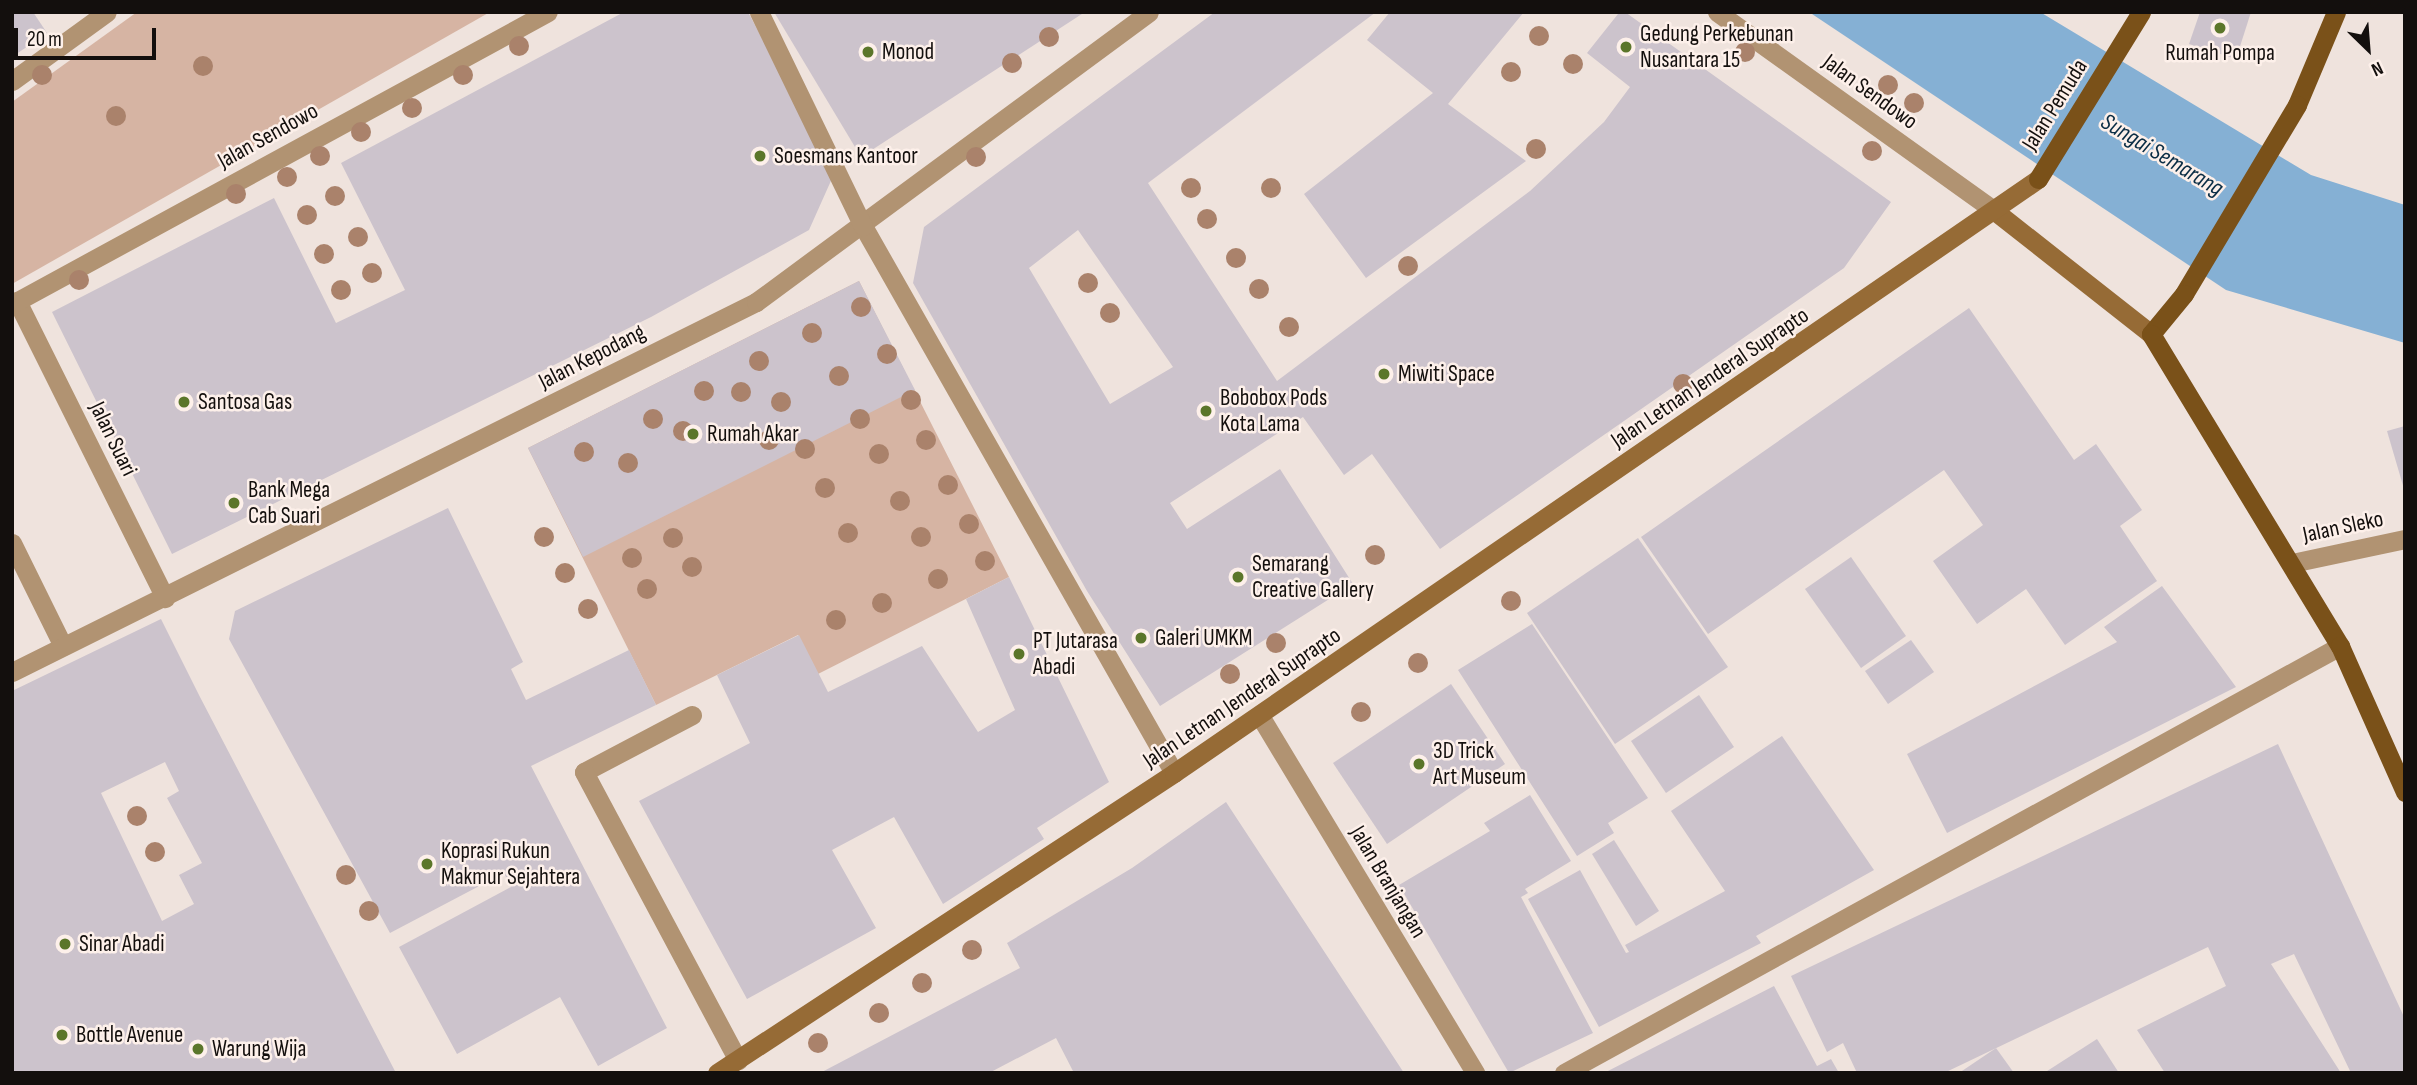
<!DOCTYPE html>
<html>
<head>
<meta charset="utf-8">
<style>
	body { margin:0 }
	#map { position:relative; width:2417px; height:1085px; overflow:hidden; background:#efe3dd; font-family:"Sofia Sans Condensed",sans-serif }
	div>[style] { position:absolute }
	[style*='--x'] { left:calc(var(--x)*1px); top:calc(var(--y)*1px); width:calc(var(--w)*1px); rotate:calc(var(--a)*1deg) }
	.green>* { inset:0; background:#d6b4a3 }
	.water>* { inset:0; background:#85b0d4 }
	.building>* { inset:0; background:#ccc3cc }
	.service>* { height:19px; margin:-9.5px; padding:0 9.5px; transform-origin:9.5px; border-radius:9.5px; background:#b19372 }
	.minor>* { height:19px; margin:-9.5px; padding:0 9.5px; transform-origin:9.5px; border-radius:9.5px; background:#b19372 }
	.tertiary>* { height:19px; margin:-9.5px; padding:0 9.5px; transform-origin:9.5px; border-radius:9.5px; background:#b19372 }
	.secondary>* { height:19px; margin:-9.5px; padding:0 9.5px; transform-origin:9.5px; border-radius:9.5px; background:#966b36 }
	.primary>* { height:19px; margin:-9.5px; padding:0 9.5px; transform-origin:9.5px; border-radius:9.5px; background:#7a5119 }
	.trees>* { width:20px; height:20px; margin:-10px; border-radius:50%; background:#aa826b }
	.dots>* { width:19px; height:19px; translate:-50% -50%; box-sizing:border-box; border:4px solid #fdf0ea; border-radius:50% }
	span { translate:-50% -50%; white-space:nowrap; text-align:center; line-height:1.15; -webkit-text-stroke:5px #fdf0ea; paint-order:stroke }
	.poi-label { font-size:23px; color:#130f0d }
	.left { translate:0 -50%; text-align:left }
	.street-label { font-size:23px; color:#130f0d }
	.water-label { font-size:24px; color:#0a2d45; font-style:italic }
	.frame { position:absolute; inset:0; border:14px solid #130f0d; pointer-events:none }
	.north { position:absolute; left:2333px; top:14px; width:70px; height:70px; -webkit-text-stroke:5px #fdf0ea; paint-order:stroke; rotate:155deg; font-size:19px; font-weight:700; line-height:28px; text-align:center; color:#130f0d }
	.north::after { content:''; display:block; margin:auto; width:24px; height:32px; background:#130f0d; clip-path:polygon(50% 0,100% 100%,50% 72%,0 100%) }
	.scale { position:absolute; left:14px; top:28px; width:142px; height:32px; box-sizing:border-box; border:4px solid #130f0d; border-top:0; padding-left:9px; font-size:21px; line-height:24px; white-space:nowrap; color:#130f0d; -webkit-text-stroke:5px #fdf0ea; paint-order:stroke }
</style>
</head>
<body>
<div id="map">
	<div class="green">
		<div style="clip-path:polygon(137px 12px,490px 12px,12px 284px,12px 102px)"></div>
		<div style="clip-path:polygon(859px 281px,1009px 577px,818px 674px,798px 635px,656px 705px,528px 448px)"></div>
	</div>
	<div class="water">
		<div style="clip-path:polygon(1809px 12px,2040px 12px,2311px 175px,2405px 205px,2405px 343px,2226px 290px)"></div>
	</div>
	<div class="building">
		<div style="clip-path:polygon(12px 12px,33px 12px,47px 33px,12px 57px)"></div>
		<div style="clip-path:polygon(624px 12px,748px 12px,834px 174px,809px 230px,651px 317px,172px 554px,52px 312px,274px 198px,336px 323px,405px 290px,341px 163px)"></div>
		<div style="clip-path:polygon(774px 12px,1085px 12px,861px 157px)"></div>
		<div style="clip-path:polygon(evenodd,1215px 12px,1376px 12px,1148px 183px,1277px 381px,1530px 191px,1604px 122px,1630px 87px,1587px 53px,1618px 14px,1615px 12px,1625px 12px,1891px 202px,1844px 268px,1440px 549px,1372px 454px,1344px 475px,1303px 417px,1170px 503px,1187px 529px,1280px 469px,1353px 584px,1160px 706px,1087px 591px,913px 283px,924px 227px,1215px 12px,1078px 230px,1173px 367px,1110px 404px,1029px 268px,1078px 230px)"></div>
		<div style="clip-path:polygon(1390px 12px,1524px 12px,1448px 104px,1526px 161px,1366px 278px,1304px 194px,1433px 93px,1367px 40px)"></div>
		<div style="clip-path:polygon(2200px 12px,2251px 12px,2236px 59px,2189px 44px)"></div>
		<div style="clip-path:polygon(859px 281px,915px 390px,583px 557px,528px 448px)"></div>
		<div style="clip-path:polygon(1969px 308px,2074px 460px,2096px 444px,2142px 510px,2120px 526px,2157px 581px,2065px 645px,2026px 589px,1977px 624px,1933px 561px,1983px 525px,1944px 470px,1708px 634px,1641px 537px)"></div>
		<div style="clip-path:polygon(2405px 426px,2405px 489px,2404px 489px,2387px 431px)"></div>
		<div style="clip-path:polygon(448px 508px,523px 662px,511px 669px,526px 700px,629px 650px,656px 705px,531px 766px,667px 1028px,598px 1066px,560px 997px,457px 1054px,399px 947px,511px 887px,504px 873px,390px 933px,229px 639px,235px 611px)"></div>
		<div style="clip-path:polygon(1638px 538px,1728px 667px,1615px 744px,1527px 613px)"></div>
		<div style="clip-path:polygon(1851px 557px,1906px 636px,1861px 668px,1805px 589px)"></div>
		<div style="clip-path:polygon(1009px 577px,1109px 782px,1037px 828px,1044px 839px,943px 904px,894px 817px,832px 850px,876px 928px,747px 999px,639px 801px,750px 743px,717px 675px,799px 635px,828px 692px,922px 646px,978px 732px,1015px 710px,966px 599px)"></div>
		<div style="clip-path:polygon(2162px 586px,2236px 687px,1947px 833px,1907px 754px,2117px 642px,2104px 627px)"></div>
		<div style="clip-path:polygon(evenodd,161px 619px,200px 697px,396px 1073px,12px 1073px,12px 691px,161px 619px,165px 762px,179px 791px,167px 798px,202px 863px,179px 875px,194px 904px,162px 921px,101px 793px,165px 762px)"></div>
		<div style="clip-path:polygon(1532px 624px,1648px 798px,1608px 823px,1614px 833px,1577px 856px,1458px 670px)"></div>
		<div style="clip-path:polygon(1911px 640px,1934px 672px,1888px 704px,1865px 671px)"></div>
		<div style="clip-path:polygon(1451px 684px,1505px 764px,1387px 844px,1333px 763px)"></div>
		<div style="clip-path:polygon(1699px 695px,1734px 747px,1666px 793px,1631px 741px)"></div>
		<div style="clip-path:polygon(1782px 736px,1874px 870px,1756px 936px,1761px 943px,1599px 1027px,1528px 899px,1580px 870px,1626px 953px,1629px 952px,1625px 945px,1725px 891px,1671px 811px)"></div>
		<div style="clip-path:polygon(2278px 744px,2405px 1019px,2405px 1073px,2351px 1073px,2294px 954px,2271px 964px,2341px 1073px,2165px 1073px,2137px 1030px,2226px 986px,2208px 947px,1944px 1073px,1857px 1073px,1843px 1043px,1827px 1052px,1791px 976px)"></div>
		<div style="clip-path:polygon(1530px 795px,1571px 861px,1525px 889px,1528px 893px,1521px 897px,1593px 1033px,1509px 1073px,1399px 885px,1490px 831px,1484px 823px)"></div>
		<div style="clip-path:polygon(1226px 802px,1404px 1073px,1074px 1073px,1056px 1038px,989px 1073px,820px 1073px,1020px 968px,1007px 943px,1132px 868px)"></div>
		<div style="clip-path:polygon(1614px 840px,1659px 911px,1636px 926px,1592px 854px)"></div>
		<div style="clip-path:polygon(1774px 986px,1817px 1066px,1831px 1059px,1839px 1073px,1604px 1073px)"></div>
		<div style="clip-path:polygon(2097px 1039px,2119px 1073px,2044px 1073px)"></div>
		<div style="clip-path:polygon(1996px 1048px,2014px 1073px,1959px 1073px)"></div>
	</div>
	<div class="service">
		<div style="--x:12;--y:81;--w:117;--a:-36"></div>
		<div style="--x:863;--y:226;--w:629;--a:60.38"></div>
		<div style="--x:17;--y:301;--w:332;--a:63.5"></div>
		<div style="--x:12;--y:543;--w:115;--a:63.7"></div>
		<div style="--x:12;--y:672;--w:831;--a:-26.44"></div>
		<div style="--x:756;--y:302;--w:488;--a:-36.4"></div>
	</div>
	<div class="minor">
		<div style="--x:759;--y:12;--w:238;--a:64.1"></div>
		<div style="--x:12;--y:304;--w:610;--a:-28.58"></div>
		<div style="--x:2292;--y:563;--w:116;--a:-12"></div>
		<div style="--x:692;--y:715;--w:122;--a:152.2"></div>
		<div style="--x:584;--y:772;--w:327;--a:61.9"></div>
		<div style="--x:1260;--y:716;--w:417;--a:58.9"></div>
		<div style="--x:1564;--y:1073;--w:886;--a:-28.82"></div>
	</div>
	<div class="tertiary">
		<div style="--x:1717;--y:12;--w:343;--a:35.6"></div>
	</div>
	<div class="secondary">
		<div style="--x:1996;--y:212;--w:197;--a:38.2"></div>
		<div style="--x:717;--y:1073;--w:547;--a:-33.28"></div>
		<div style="--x:1174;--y:773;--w:1048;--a:-34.51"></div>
	</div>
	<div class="primary">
		<div style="--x:2336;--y:12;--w:101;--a:112.8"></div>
		<div style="--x:2297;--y:105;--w:220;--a:120.9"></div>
		<div style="--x:2184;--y:294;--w:52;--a:129.5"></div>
		<div style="--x:2151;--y:334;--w:365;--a:58.8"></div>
		<div style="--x:2340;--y:646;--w:160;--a:66"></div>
		<div style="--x:2038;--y:179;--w:196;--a:-58.3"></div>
	</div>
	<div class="trees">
		<div style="left:1539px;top:36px"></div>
		<div style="left:1049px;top:37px"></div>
		<div style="left:519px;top:46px"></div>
		<div style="left:1745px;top:52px"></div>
		<div style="left:1012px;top:63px"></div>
		<div style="left:1573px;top:64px"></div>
		<div style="left:203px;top:66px"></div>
		<div style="left:1511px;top:72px"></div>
		<div style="left:42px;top:75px"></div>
		<div style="left:463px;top:75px"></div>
		<div style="left:1888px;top:85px"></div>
		<div style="left:1914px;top:103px"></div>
		<div style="left:412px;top:108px"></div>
		<div style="left:116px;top:116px"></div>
		<div style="left:361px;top:132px"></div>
		<div style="left:1536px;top:149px"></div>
		<div style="left:1872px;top:151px"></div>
		<div style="left:320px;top:156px"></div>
		<div style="left:976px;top:157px"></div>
		<div style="left:287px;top:177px"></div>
		<div style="left:1191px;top:188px"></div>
		<div style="left:1271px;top:188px"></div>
		<div style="left:236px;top:194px"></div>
		<div style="left:335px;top:196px"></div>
		<div style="left:307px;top:215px"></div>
		<div style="left:1207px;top:219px"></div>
		<div style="left:358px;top:237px"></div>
		<div style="left:324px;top:254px"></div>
		<div style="left:1236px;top:258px"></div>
		<div style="left:1408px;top:266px"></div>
		<div style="left:372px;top:273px"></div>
		<div style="left:79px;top:280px"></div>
		<div style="left:1088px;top:283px"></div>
		<div style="left:1259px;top:289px"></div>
		<div style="left:341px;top:290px"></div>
		<div style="left:861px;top:307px"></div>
		<div style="left:1110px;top:313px"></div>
		<div style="left:1289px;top:327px"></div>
		<div style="left:812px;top:333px"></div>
		<div style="left:887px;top:354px"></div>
		<div style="left:759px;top:361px"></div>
		<div style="left:839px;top:376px"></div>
		<div style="left:1683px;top:384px"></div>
		<div style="left:704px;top:391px"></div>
		<div style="left:741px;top:392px"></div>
		<div style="left:911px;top:400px"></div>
		<div style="left:781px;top:402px"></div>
		<div style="left:653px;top:419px"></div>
		<div style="left:860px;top:419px"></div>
		<div style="left:683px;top:431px"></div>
		<div style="left:769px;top:440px"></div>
		<div style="left:926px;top:440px"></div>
		<div style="left:805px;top:449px"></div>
		<div style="left:584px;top:452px"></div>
		<div style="left:879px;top:454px"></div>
		<div style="left:628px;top:463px"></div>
		<div style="left:948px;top:485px"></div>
		<div style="left:825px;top:488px"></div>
		<div style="left:900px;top:501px"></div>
		<div style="left:969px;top:524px"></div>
		<div style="left:848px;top:533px"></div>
		<div style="left:544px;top:537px"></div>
		<div style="left:921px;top:537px"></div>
		<div style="left:673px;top:538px"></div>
		<div style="left:1375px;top:555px"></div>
		<div style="left:632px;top:558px"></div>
		<div style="left:985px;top:561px"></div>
		<div style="left:692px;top:567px"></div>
		<div style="left:565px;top:573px"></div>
		<div style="left:938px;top:579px"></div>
		<div style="left:647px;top:589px"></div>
		<div style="left:1511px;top:601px"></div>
		<div style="left:882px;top:603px"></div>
		<div style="left:588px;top:609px"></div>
		<div style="left:836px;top:620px"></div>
		<div style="left:1276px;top:643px"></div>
		<div style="left:1418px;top:663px"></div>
		<div style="left:1230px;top:674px"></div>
		<div style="left:1361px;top:712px"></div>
		<div style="left:137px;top:816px"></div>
		<div style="left:155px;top:852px"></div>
		<div style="left:346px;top:875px"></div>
		<div style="left:369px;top:911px"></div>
		<div style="left:972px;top:950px"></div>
		<div style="left:922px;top:983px"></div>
		<div style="left:879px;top:1013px"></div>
		<div style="left:818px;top:1043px"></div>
	</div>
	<div class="dots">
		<div style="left:2220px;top:28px;background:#5b762a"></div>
		<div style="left:1626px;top:47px;background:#5b762a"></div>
		<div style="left:868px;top:52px;background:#5b762a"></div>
		<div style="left:760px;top:156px;background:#5b762a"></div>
		<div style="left:1384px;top:374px;background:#5b762a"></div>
		<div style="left:184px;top:402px;background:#5b762a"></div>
		<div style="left:1206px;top:411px;background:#5b762a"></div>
		<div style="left:693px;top:434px;background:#5b762a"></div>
		<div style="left:234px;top:503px;background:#5b762a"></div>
		<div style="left:1238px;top:577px;background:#5b762a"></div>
		<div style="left:1141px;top:638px;background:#5b762a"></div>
		<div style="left:1019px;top:654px;background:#5b762a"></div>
		<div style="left:1419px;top:764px;background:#5b762a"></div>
		<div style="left:427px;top:864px;background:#5b762a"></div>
		<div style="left:65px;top:944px;background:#5b762a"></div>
		<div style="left:62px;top:1035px;background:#5b762a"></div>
		<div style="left:198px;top:1049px;background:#5b762a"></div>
	</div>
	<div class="poi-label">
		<span class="left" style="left:1640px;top:47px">Gedung Perkebunan<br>Nusantara 15</span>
		<span class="left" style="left:882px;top:52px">Monod</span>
		<span style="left:2220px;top:53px">Rumah Pompa</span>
		<span class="left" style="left:774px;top:156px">Soesmans Kantoor</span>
		<span class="left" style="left:1398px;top:374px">Miwiti Space</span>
		<span class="left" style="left:1220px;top:411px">Bobobox Pods<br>Kota Lama</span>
		<span class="left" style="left:198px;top:402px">Santosa Gas</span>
		<span class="left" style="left:707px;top:434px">Rumah Akar</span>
		<span class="left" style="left:248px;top:503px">Bank Mega<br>Cab Suari</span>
		<span class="left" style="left:1252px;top:577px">Semarang<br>Creative Gallery</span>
		<span class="left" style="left:1155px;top:638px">Galeri UMKM</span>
		<span class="left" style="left:1033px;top:654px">PT Jutarasa<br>Abadi</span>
		<span class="left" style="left:1433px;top:764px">3D Trick<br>Art Museum</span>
		<span class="left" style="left:441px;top:864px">Koprasi Rukun<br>Makmur Sejahtera</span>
		<span class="left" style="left:79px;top:944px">Sinar Abadi</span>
		<span class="left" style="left:76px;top:1035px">Bottle Avenue</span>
		<span class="left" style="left:212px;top:1049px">Warung Wija</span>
	</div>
	<div class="street-label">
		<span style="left:1870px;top:92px;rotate:36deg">Jalan Sendowo</span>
		<span style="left:2055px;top:105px;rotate:-58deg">Jalan Pemuda</span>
		<span style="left:268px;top:136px;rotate:-29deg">Jalan Sendowo</span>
		<span style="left:592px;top:357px;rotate:-27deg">Jalan Kepodang</span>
		<span style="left:1710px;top:378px;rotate:-34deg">Jalan Letnan Jenderal Suprapto</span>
		<span style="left:113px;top:439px;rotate:64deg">Jalan Suari</span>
		<span style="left:2343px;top:527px;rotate:-12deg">Jalan Sleko</span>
		<span style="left:1242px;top:698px;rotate:-34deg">Jalan Letnan Jenderal Suprapto</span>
		<span style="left:1388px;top:882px;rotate:59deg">Jalan Branjangan</span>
	</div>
	<div class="water-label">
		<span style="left:2162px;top:155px;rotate:31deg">Sungai Semarang</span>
	</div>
	<div class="frame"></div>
	<div class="north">N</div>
	<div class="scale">20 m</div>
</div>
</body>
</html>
